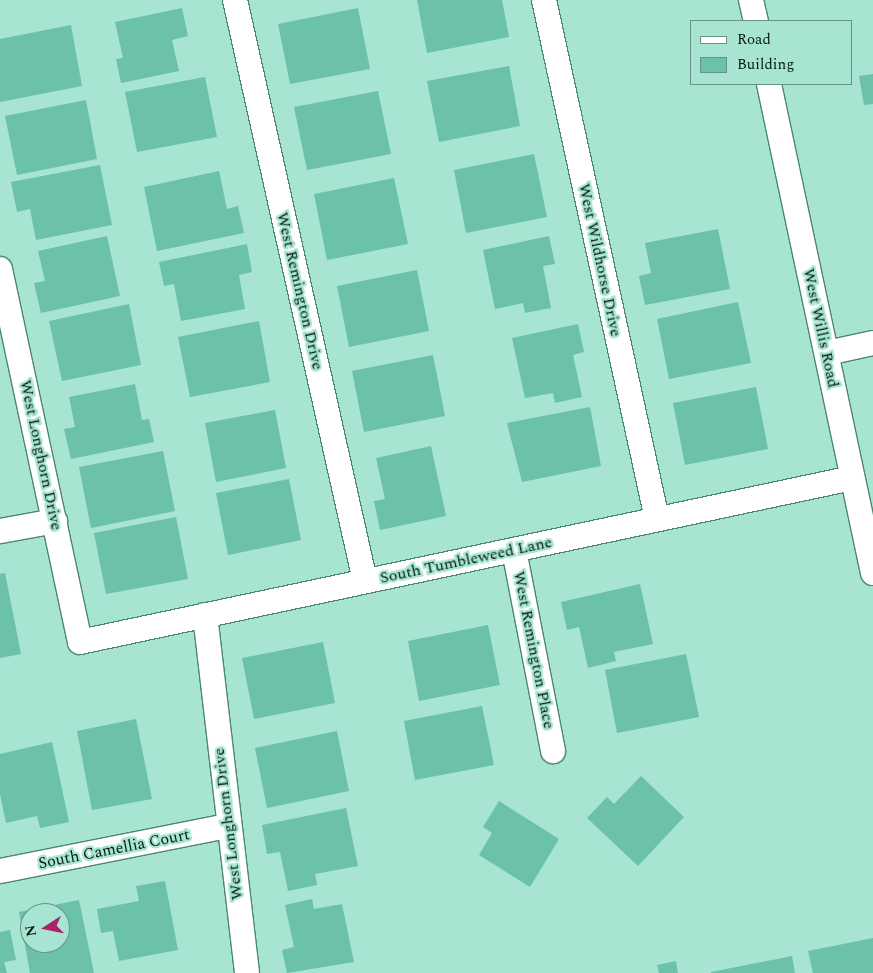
<!DOCTYPE html>
<html>
<head>
<meta charset="utf-8">
<style>
	body { margin:0 }
	#map { position:relative; width:873px; height:973px; overflow:hidden; background:#a7e4d1; font-family:Spectral,serif }
	div>[style] { position:absolute }
	[style*='--x'] { left:calc(var(--x)*1px); top:calc(var(--y)*1px); width:calc(var(--w)*1px); rotate:calc(var(--a)*1deg) }
	.building>* { inset:0; background:#6bc1a9 }
	.roads { filter:drop-shadow(1px 0 #4b8574) drop-shadow(-1px 0 #4b8574) drop-shadow(0 1px #4b8574) drop-shadow(0 -1px #4b8574) }
	.minor>* { height:24px; margin:-12px; padding:0 12px; transform-origin:12px; border-radius:12px; background:#fff }
	span { translate:-50% -50%; white-space:nowrap; text-align:center; line-height:1.15; -webkit-text-stroke:4.5px #a7e4d1; paint-order:stroke }
	.street-label { font-size:16px; color:#031a14 }
	.legend { position:absolute; left:690px; top:20px; width:162px; height:65px; box-sizing:border-box; background:#a7e4d1; border:1px solid #659385; margin:0; padding:6px 9px; list-style:none; font-size:15px; color:#031a14 }
	.legend li { display:flex; align-items:center; gap:10px; height:25px }
	.legend b { width:25px; border:1px solid #659385 }
	.north { position:absolute; left:20px; top:903px; width:50px; height:50px; box-sizing:border-box; background:#a7e4d1; border:1px solid #659385; border-radius:50%; rotate:259deg; font-size:14px; font-weight:700; line-height:20px; text-align:center; color:#031a14 }
	.north::after { content:''; display:block; margin:auto; width:18px; height:22px; background:#a9236a; clip-path:polygon(50% 0,100% 100%,50% 72%,0 100%) }
</style>
</head>
<body>
<div id="map">
	<div class="building">
		<div style="clip-path:polygon(417px 0,502px 0,509px 37px,427px 53px)"></div>
		<div style="clip-path:polygon(182px 8px,188px 36px,172px 40px,179px 71px,121px 83px,116px 59px,123px 58px,115px 22px)"></div>
		<div style="clip-path:polygon(358px 8px,370px 69px,290px 84px,278px 24px)"></div>
		<div style="clip-path:polygon(71px 25px,82px 86px,0 102px,0 39px)"></div>
		<div style="clip-path:polygon(509px 66px,520px 126px,439px 142px,427px 81px)"></div>
		<div style="clip-path:polygon(873px 74px,873px 104px,864px 105px,859px 76px)"></div>
		<div style="clip-path:polygon(205px 77px,217px 137px,137px 152px,125px 92px)"></div>
		<div style="clip-path:polygon(378px 91px,391px 154px,307px 170px,294px 107px)"></div>
		<div style="clip-path:polygon(86px 100px,97px 159px,17px 175px,5px 116px)"></div>
		<div style="clip-path:polygon(534px 154px,547px 217px,466px 233px,454px 170px)"></div>
		<div style="clip-path:polygon(100px 165px,112px 225px,36px 240px,30px 209px,17px 212px,11px 182px)"></div>
		<div style="clip-path:polygon(219px 171px,227px 209px,238px 206px,244px 233px,157px 251px,144px 187px)"></div>
		<div style="clip-path:polygon(394px 178px,408px 244px,327px 260px,314px 194px)"></div>
		<div style="clip-path:polygon(718px 229px,730px 289px,645px 305px,639px 276px,651px 273px,645px 243px)"></div>
		<div style="clip-path:polygon(107px 236px,120px 296px,41px 313px,34px 283px,45px 281px,38px 251px)"></div>
		<div style="clip-path:polygon(549px 236px,555px 264px,543px 266px,551px 308px,525px 313px,523px 303px,495px 309px,483px 250px)"></div>
		<div style="clip-path:polygon(247px 244px,252px 272px,239px 275px,245px 309px,181px 321px,174px 284px,164px 286px,159px 262px)"></div>
		<div style="clip-path:polygon(417px 270px,429px 331px,349px 347px,337px 286px)"></div>
		<div style="clip-path:polygon(738px 302px,751px 363px,669px 379px,657px 319px)"></div>
		<div style="clip-path:polygon(129px 304px,141px 365px,62px 381px,49px 321px)"></div>
		<div style="clip-path:polygon(259px 321px,270px 382px,190px 397px,178px 337px)"></div>
		<div style="clip-path:polygon(578px 324px,584px 352px,573px 355px,582px 397px,555px 403px,553px 393px,525px 398px,512px 338px)"></div>
		<div style="clip-path:polygon(433px 355px,445px 416px,364px 432px,352px 371px)"></div>
		<div style="clip-path:polygon(135px 384px,142px 420px,149px 419px,154px 442px,71px 459px,64px 429px,75px 427px,69px 397px)"></div>
		<div style="clip-path:polygon(756px 387px,768px 449px,685px 465px,673px 403px)"></div>
		<div style="clip-path:polygon(590px 407px,601px 466px,522px 482px,507px 423px)"></div>
		<div style="clip-path:polygon(275px 410px,286px 468px,216px 482px,205px 423px)"></div>
		<div style="clip-path:polygon(431px 446px,446px 516px,380px 530px,374px 501px,385px 499px,376px 458px)"></div>
		<div style="clip-path:polygon(163px 451px,175px 511px,91px 528px,79px 467px)"></div>
		<div style="clip-path:polygon(289px 479px,301px 540px,228px 555px,216px 493px)"></div>
		<div style="clip-path:polygon(176px 517px,188px 579px,106px 594px,94px 533px)"></div>
		<div style="clip-path:polygon(5px 573px,21px 654px,0 658px,0 574px)"></div>
		<div style="clip-path:polygon(640px 584px,653px 644px,614px 652px,616px 661px,588px 668px,579px 627px,567px 630px,561px 602px)"></div>
		<div style="clip-path:polygon(488px 625px,500px 685px,419px 701px,408px 641px)"></div>
		<div style="clip-path:polygon(323px 642px,335px 703px,254px 719px,242px 658px)"></div>
		<div style="clip-path:polygon(686px 654px,699px 717px,617px 733px,605px 670px)"></div>
		<div style="clip-path:polygon(482px 706px,494px 765px,415px 780px,404px 721px)"></div>
		<div style="clip-path:polygon(136px 719px,152px 799px,92px 810px,77px 731px)"></div>
		<div style="clip-path:polygon(337px 731px,349px 791px,267px 808px,255px 748px)"></div>
		<div style="clip-path:polygon(52px 742px,69px 822px,40px 828px,37px 816px,6px 823px,0 794px,0 754px)"></div>
		<div style="clip-path:polygon(641px 776px,684px 817px,638px 866px,587px 818px,607px 797px,614px 804px)"></div>
		<div style="clip-path:polygon(499px 801px,559px 839px,530px 887px,479px 855px,492px 833px,483px 827px)"></div>
		<div style="clip-path:polygon(346px 808px,358px 866px,315px 874px,317px 885px,288px 891px,280px 852px,267px 854px,262px 825px)"></div>
		<div style="clip-path:polygon(165px 881px,178px 950px,119px 961px,113px 931px,101px 933px,97px 909px,139px 901px,136px 886px)"></div>
		<div style="clip-path:polygon(312px 899px,314px 909px,342px 904px,354px 962px,287px 973px,282px 950px,294px 947px,285px 905px)"></div>
		<div style="clip-path:polygon(evenodd,79px 900px,94px 973px,30px 973px,19px 912px,79px 900px,30px 913px,60px 913px,60px 943px,30px 943px,30px 913px)"></div>
		<div style="clip-path:polygon(10px 930px,16px 960px,4px 962px,7px 973px,0 973px,0 932px)"></div>
		<div style="clip-path:polygon(873px 938px,873px 973px,813px 973px,808px 951px)"></div>
		<div style="clip-path:polygon(792px 956px,795px 973px,711px 973px,711px 972px)"></div>
		<div style="clip-path:polygon(676px 961px,678px 973px,659px 973px,657px 965px)"></div>
	</div>
	<div class="roads">
		<div class="minor">
			<div style="--x:235;--y:0;--w:595;--a:77.39"></div>
			<div style="--x:544;--y:0;--w:531;--a:77.72"></div>
			<div style="--x:751;--y:0;--w:22;--a:77"></div>
			<div style="--x:769;--y:84;--w:500;--a:78"></div>
			<div style="--x:0;--y:269;--w:381;--a:77.9"></div>
			<div style="--x:80;--y:642;--w:789;--a:-11.99"></div>
			<div style="--x:827;--y:353;--w:47;--a:-12.3"></div>
			<div style="--x:0;--y:531;--w:56;--a:-10.3"></div>
			<div style="--x:514;--y:550;--w:205;--a:79"></div>
			<div style="--x:205;--y:615;--w:360;--a:83.3"></div>
			<div style="--x:0;--y:871;--w:231;--a:-11.2"></div>
		</div>
	</div>
	<div class="street-label">
		<span style="left:600px;top:260px;rotate:78deg">West Wildhorse Drive</span>
		<span style="left:300px;top:291px;rotate:77deg">West Remington Drive</span>
		<span style="left:821px;top:328px;rotate:78deg">West Willis Road</span>
		<span style="left:41px;top:455px;rotate:78deg">West Longhorn Drive</span>
		<span style="left:466px;top:560px;rotate:-12deg">South Tumbleweed Lane</span>
		<span style="left:534px;top:650px;rotate:79deg">West Remington Place</span>
		<span style="left:228px;top:824px;rotate:-97deg">West Longhorn Drive</span>
		<span style="left:114px;top:849px;rotate:-11deg">South Camellia Court</span>
	</div>
	<ul class="legend">
	<li><b style="height:6px;background:#fff"></b>Road</li>
	<li><b style="height:14px;background:#6bc1a9"></b>Building</li>
	</ul>
	<div class="north">N</div>
</div>
</body>
</html>
